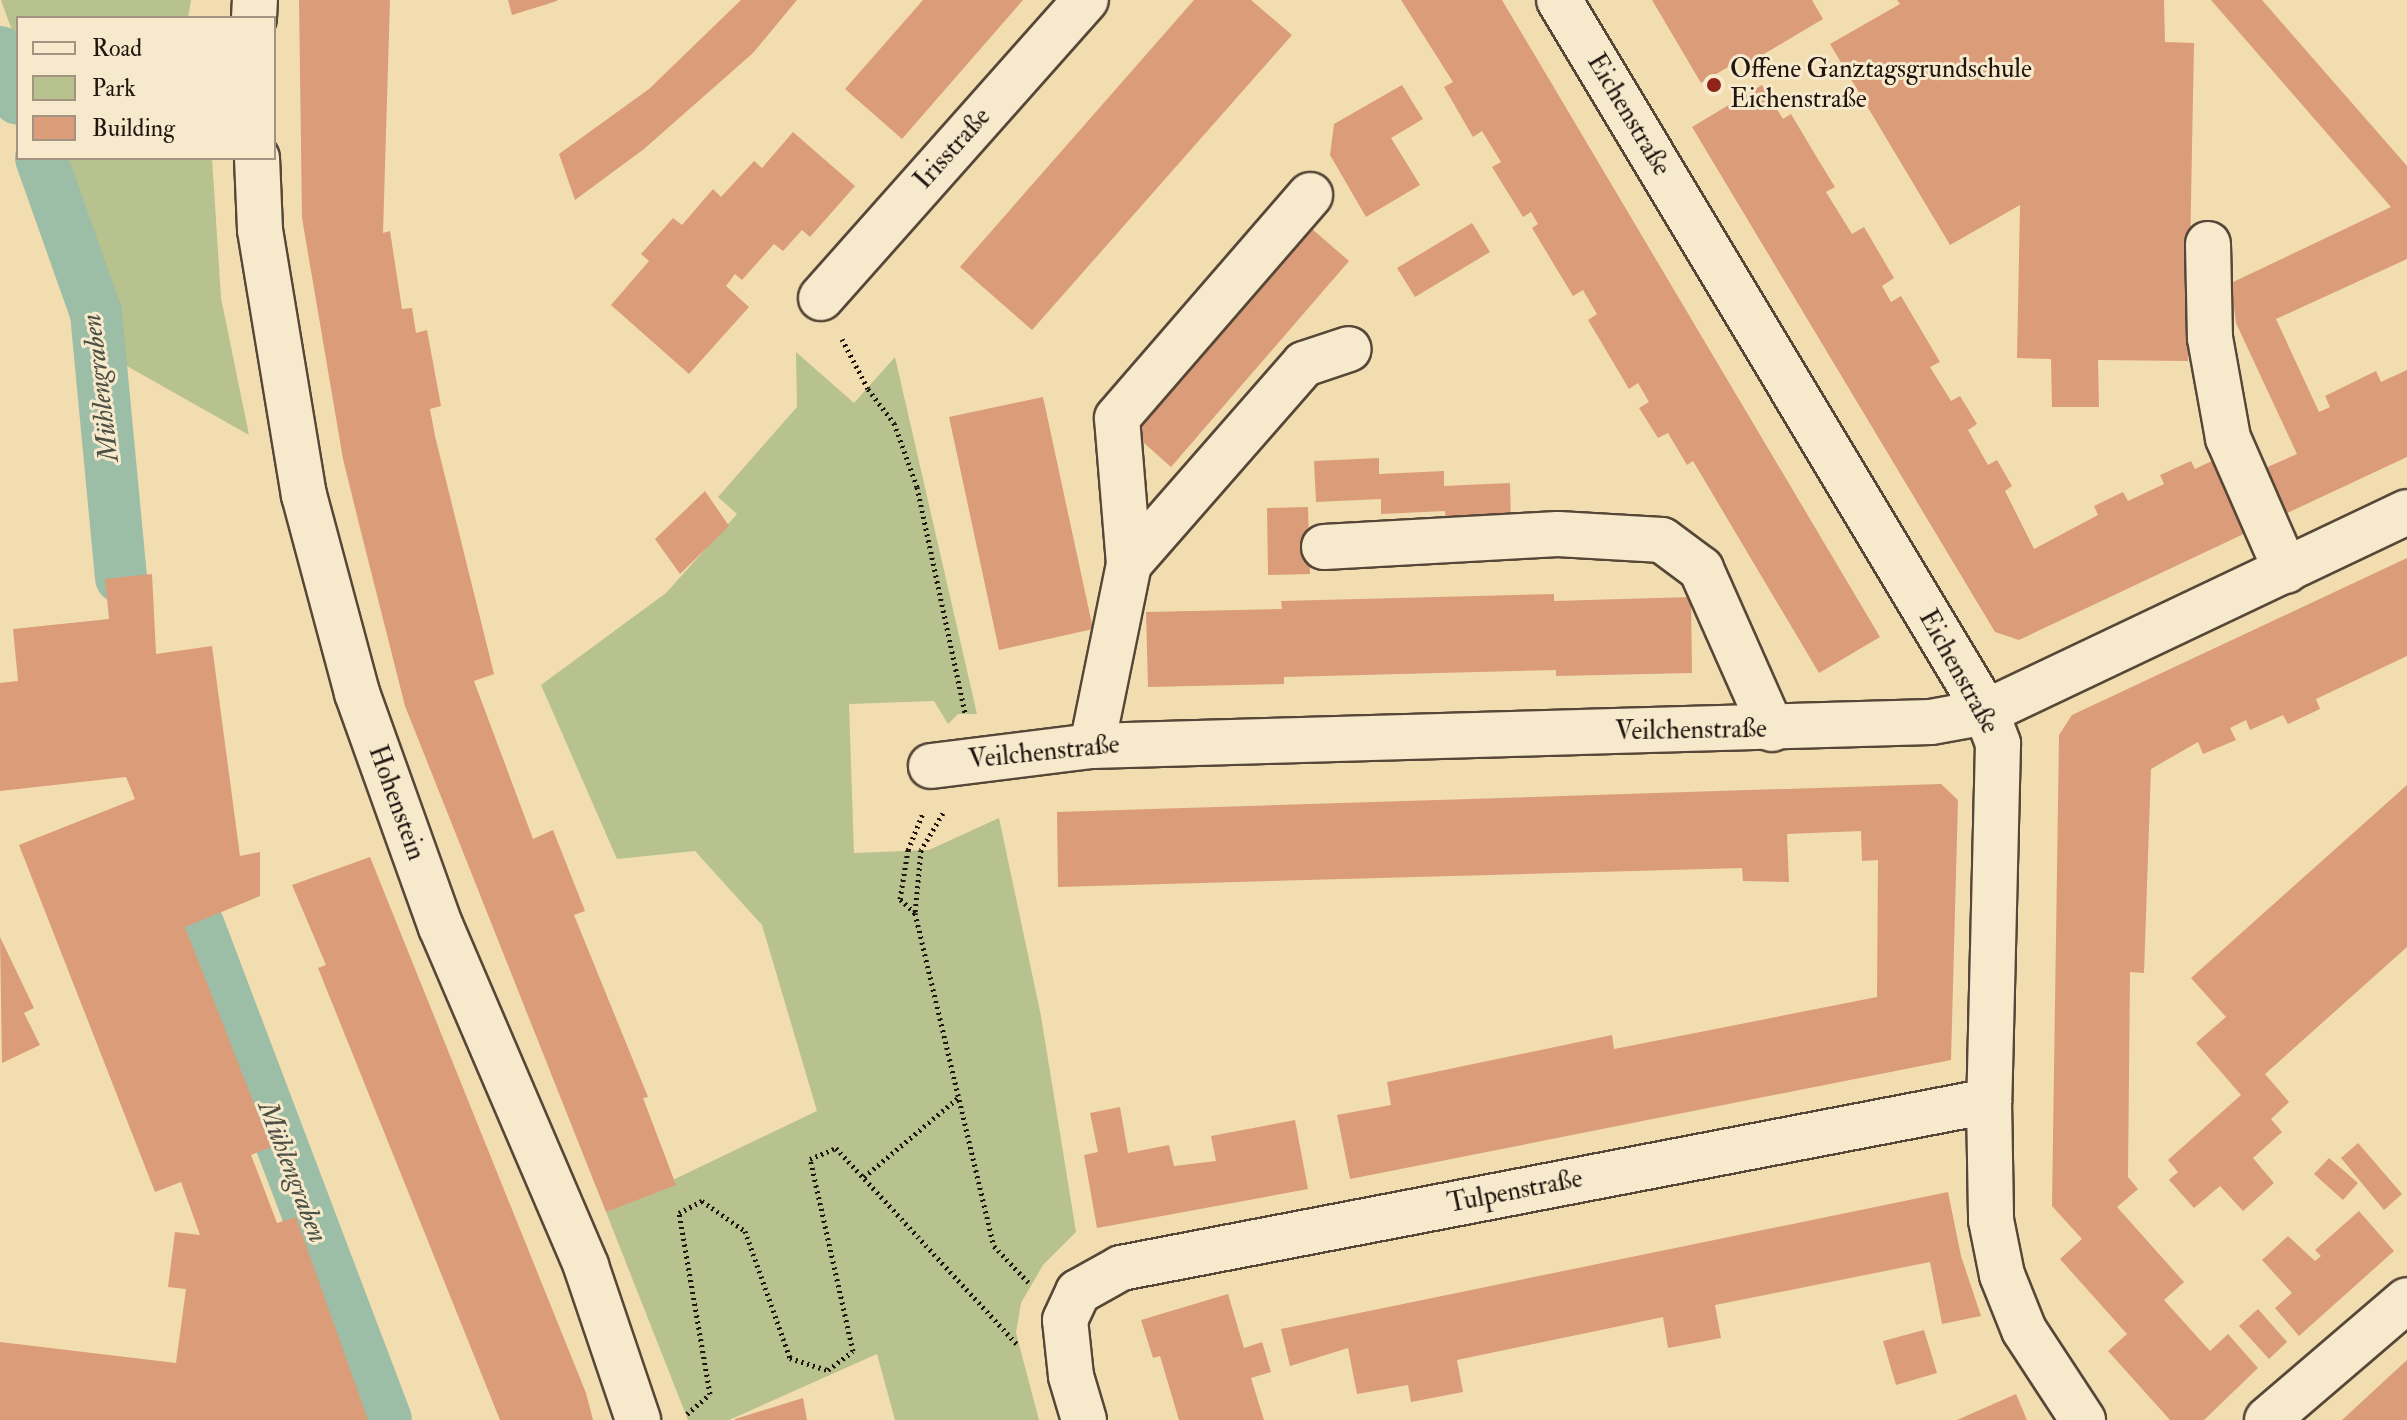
<!DOCTYPE html>
<html>
<head>
<meta charset="utf-8">
<style>
	body { margin:0 }
	#map { position:relative; width:2407px; height:1420px; overflow:hidden; background:#f2ddb0; font-family:"IM FELL Double Pica",serif }
	div>[style] { position:absolute }
	[style*='--x'] { left:calc(var(--x)*1px); top:calc(var(--y)*1px); width:calc(var(--w)*1px); rotate:calc(var(--a)*1deg) }
	.green>* { inset:0; background:#b7c28e }
	.canal>* { height:52px; margin:-26px; padding:0 26px; transform-origin:26px; border-radius:26px; background:#9cbda6 }
	.building>* { inset:0; background:#db9c79 }
	.path>* { height:5px; margin-top:-2.5px; transform-origin:0; background:repeating-linear-gradient(90deg,#221510 0 2px,transparent 0 6px) }
	.roads { filter:drop-shadow(2px 0 #564738) drop-shadow(-2px 0 #564738) drop-shadow(0 2px #564738) drop-shadow(0 -2px #564738) }
	.minor>* { height:44px; margin:-22px; padding:0 22px; transform-origin:22px; border-radius:22px; background:#f7e9cc }
	.dots>* { width:22px; height:22px; translate:-50% -50%; box-sizing:border-box; border:4px solid #f7e9cc; border-radius:50% }
	span { translate:-50% -50%; white-space:nowrap; text-align:center; line-height:1.15; -webkit-text-stroke:6px #f7e9cc; paint-order:stroke }
	.poi-label { font-size:26px; color:#221510 }
	.left { translate:0 -50%; text-align:left }
	.street-label { font-size:26px; color:#221510 }
	.water-label { font-size:28px; color:#4d5044; font-style:italic }
	.legend { position:absolute; left:16px; top:16px; width:260px; height:144px; box-sizing:border-box; background:#f7e9cc; border:2px solid #a29481; margin:0; padding:10px 14px; list-style:none; font-size:24px; color:#221510 }
	.legend li { display:flex; align-items:center; gap:16px; height:40px }
	.legend b { width:40px; border:2px solid #a29481 }
</style>
</head>
<body>
<div id="map">
	<div class="green">
		<div style="clip-path:polygon(1px 0,191px 0,188px 18px,18px 18px,18px 47px)"></div>
		<div style="clip-path:polygon(58px 158px,212px 158px,221px 298px,249px 435px,118px 361px,112px 306px)"></div>
		<div style="clip-path:polygon(796px 352px,854px 403px,895px 357px,977px 714px,958px 714px,948px 724px,934px 701px,849px 704px,854px 853px,929px 850px,999px 818px,1041px 1016px,1076px 1232px,1043px 1265px,1021px 1303px,1016px 1333px,1039px 1420px,895px 1420px,877px 1354px,729px 1420px,688px 1420px,606px 1212px,817px 1111px,762px 925px,695px 851px,617px 859px,541px 685px,666px 593px,737px 514px,718px 497px,797px 407px)"></div>
	</div>
	<div class="canal">
		<div style="--x:0;--y:52;--w:50;--a:69"></div>
		<div style="--x:41;--y:158;--w:164;--a:70.5"></div>
		<div style="--x:96;--y:313;--w:266;--a:84.6"></div>
		<div style="--x:198;--y:924;--w:530;--a:69.24"></div>
	</div>
	<div class="building">
		<div style="clip-path:polygon(299px 0,390px 0,383px 233px,390px 231px,402px 309px,412px 308px,416px 333px,427px 330px,441px 406px,430px 409px,435px 436px,494px 674px,474px 681px,533px 839px,553px 830px,585px 911px,574px 915px,648px 1097px,643px 1098px,676px 1185px,606px 1212px,405px 706px,361px 532px,343px 459px,302px 218px)"></div>
		<div style="clip-path:polygon(508px 0,557px 0,557px 1px,512px 15px)"></div>
		<div style="clip-path:polygon(741px 0,797px 0,753px 53px,644px 149px,575px 200px,559px 154px,649px 89px)"></div>
		<div style="clip-path:polygon(923px 0,1023px 0,902px 139px,845px 89px)"></div>
		<div style="clip-path:polygon(1194px 0,1251px 0,1292px 35px,1032px 330px,960px 267px)"></div>
		<div style="clip-path:polygon(1401px 0,1502px 0,1880px 637px,1819px 673px,1693px 461px,1687px 465px,1668px 433px,1658px 438px,1639px 408px,1649px 402px,1638px 383px,1629px 389px,1588px 320px,1597px 314px,1583px 290px,1573px 296px,1532px 228px,1538px 224px,1531px 212px,1523px 217px,1492px 167px,1501px 162px,1482px 131px,1473px 137px,1444px 87px,1453px 82px)"></div>
		<div style="clip-path:polygon(1652px 0,1812px 0,1823px 19px,1749px 63px,1745px 57px,1701px 83px)"></div>
		<div style="clip-path:polygon(1897px 0,2164px 0,2165px 42px,2194px 43px,2188px 361px,2098px 360px,2099px 407px,2052px 407px,2051px 359px,2017px 358px,2020px 205px,1950px 245px,1830px 44px,1900px 4px)"></div>
		<div style="clip-path:polygon(2211px 0,2262px 0,2407px 166px,2407px 259px,2276px 319px,2319px 412px,2330px 407px,2325px 396px,2376px 371px,2381px 382px,2407px 370px,2407px 457px,2283px 515px,2263px 469px,2297px 454px,2236px 323px,2231px 283px,2391px 207px)"></div>
		<div style="clip-path:polygon(1402px 85px,1423px 119px,1391px 138px,1420px 185px,1366px 217px,1330px 155px,1334px 124px)"></div>
		<div style="clip-path:polygon(1762px 85px,1783px 119px,1791px 114px,1819px 161px,1835px 187px,1826px 192px,1852px 234px,1864px 227px,1894px 278px,1882px 286px,1891px 302px,1901px 296px,1940px 362px,1930px 367px,1951px 401px,1960px 396px,1977px 424px,1968px 430px,1988px 465px,1997px 460px,2012px 486px,2005px 491px,2034px 549px,2098px 515px,2094px 506px,2123px 492px,2128px 501px,2164px 484px,2160px 475px,2191px 461px,2195px 469px,2216px 459px,2250px 531px,2019px 640px,1995px 632px,1692px 127px)"></div>
		<div style="clip-path:polygon(793px 132px,855px 186px,810px 237px,802px 230px,783px 251px,774px 244px,742px 280px,735px 274px,726px 286px,749px 307px,689px 374px,611px 305px,649px 261px,641px 254px,673px 218px,682px 225px,713px 189px,721px 197px,754px 161px,762px 168px)"></div>
		<div style="clip-path:polygon(1472px 223px,1490px 252px,1415px 297px,1397px 268px)"></div>
		<div style="clip-path:polygon(1312px 229px,1349px 261px,1171px 467px,1134px 434px)"></div>
		<div style="clip-path:polygon(1043px 397px,1093px 629px,999px 650px,949px 417px)"></div>
		<div style="clip-path:polygon(1379px 458px,1379px 474px,1444px 471px,1444px 486px,1510px 483px,1511px 524px,1446px 527px,1445px 511px,1381px 514px,1381px 499px,1316px 502px,1314px 461px)"></div>
		<div style="clip-path:polygon(705px 491px,729px 526px,680px 574px,655px 539px)"></div>
		<div style="clip-path:polygon(1308px 507px,1310px 574px,1268px 575px,1267px 508px)"></div>
		<div style="clip-path:polygon(2407px 558px,2407px 656px,2316px 699px,2320px 709px,2288px 724px,2283px 715px,2250px 730px,2246px 720px,2230px 728px,2236px 740px,2203px 754px,2198px 742px,2151px 769px,2144px 973px,2130px 972px,2128px 1177px,2138px 1189px,2117px 1207px,2184px 1282px,2164px 1300px,2210px 1351px,2228px 1334px,2258px 1368px,2204px 1420px,2170px 1420px,2108px 1351px,2127px 1334px,2060px 1259px,2082px 1239px,2052px 1206px,2059px 735px,2072px 715px)"></div>
		<div style="clip-path:polygon(152px 574px,156px 654px,212px 646px,240px 856px,260px 852px,260px 896px,185px 927px,271px 1147px,251px 1155px,277px 1223px,296px 1217px,368px 1420px,0 1420px,0 1342px,176px 1363px,186px 1289px,168px 1287px,175px 1232px,200px 1235px,181px 1182px,155px 1192px,19px 845px,135px 799px,126px 777px,0 791px,0 683px,18px 681px,13px 629px,109px 619px,105px 579px)"></div>
		<div style="clip-path:polygon(1554px 594px,1554px 601px,1691px 597px,1692px 673px,1556px 676px,1556px 670px,1284px 677px,1284px 684px,1148px 687px,1146px 612px,1282px 609px,1281px 601px)"></div>
		<div style="clip-path:polygon(1941px 784px,1958px 800px,1951px 1060px,1350px 1179px,1337px 1115px,1391px 1105px,1387px 1082px,1612px 1035px,1614px 1049px,1877px 997px,1878px 860px,1862px 861px,1861px 831px,1787px 834px,1789px 882px,1743px 881px,1742px 868px,1058px 887px,1057px 812px)"></div>
		<div style="clip-path:polygon(2407px 785px,2407px 947px,2265px 1074px,2289px 1102px,2271px 1119px,2282px 1132px,2253px 1158px,2274px 1183px,2243px 1211px,2220px 1186px,2194px 1208px,2169px 1180px,2178px 1172px,2168px 1160px,2241px 1095px,2196px 1043px,2226px 1017px,2191px 978px)"></div>
		<div style="clip-path:polygon(370px 857px,586px 1393px,593px 1420px,500px 1420px,318px 968px,326px 965px,292px 885px)"></div>
		<div style="clip-path:polygon(0 937px,34px 1008px,24px 1013px,40px 1045px,2px 1063px)"></div>
		<div style="clip-path:polygon(1120px 1107px,1128px 1153px,1169px 1145px,1174px 1166px,1216px 1161px,1211px 1136px,1295px 1120px,1308px 1189px,1097px 1228px,1084px 1155px,1098px 1152px,1090px 1113px)"></div>
		<div style="clip-path:polygon(2358px 1143px,2402px 1194px,2384px 1210px,2341px 1158px)"></div>
		<div style="clip-path:polygon(2329px 1158px,2358px 1183px,2343px 1200px,2314px 1174px)"></div>
		<div style="clip-path:polygon(1948px 1192px,1961px 1256px,1981px 1316px,1942px 1324px,1930px 1262px,1715px 1305px,1721px 1338px,1668px 1348px,1663px 1317px,1457px 1360px,1463px 1392px,1411px 1402px,1408px 1385px,1357px 1394px,1348px 1348px,1290px 1366px,1281px 1329px)"></div>
		<div style="clip-path:polygon(2359px 1211px,2394px 1251px,2299px 1336px,2275px 1308px,2292px 1293px,2262px 1260px,2288px 1236px,2315px 1261px,2321px 1256px,2315px 1250px)"></div>
		<div style="clip-path:polygon(1228px 1294px,1244px 1348px,1262px 1342px,1271px 1372px,1251px 1378px,1264px 1420px,1179px 1420px,1160px 1356px,1153px 1358px,1141px 1320px)"></div>
		<div style="clip-path:polygon(2258px 1309px,2287px 1342px,2269px 1359px,2239px 1326px)"></div>
		<div style="clip-path:polygon(1924px 1330px,1937px 1373px,1896px 1385px,1883px 1341px)"></div>
		<div style="clip-path:polygon(2407px 1360px,2407px 1420px,2342px 1420px)"></div>
		<div style="clip-path:polygon(2016px 1394px,2027px 1420px,1957px 1420px)"></div>
		<div style="clip-path:polygon(803px 1398px,807px 1420px,735px 1420px,735px 1419px)"></div>
	</div>
	<div class="path">
		<div style="--x:842;--y:339;--w:56;--a:62.5"></div>
		<div style="--x:868;--y:389;--w:43;--a:52.6"></div>
		<div style="--x:894;--y:423;--w:68;--a:70.2"></div>
		<div style="--x:917;--y:487;--w:231;--a:78"></div>
		<div style="--x:943;--y:813;--w:43;--a:120.7"></div>
		<div style="--x:921;--y:850;--w:63;--a:95.4"></div>
		<div style="--x:915;--y:913;--w:342;--a:76.7"></div>
		<div style="--x:994;--y:1246;--w:50;--a:46.6"></div>
		<div style="--x:915;--y:913;--w:21;--a:-137"></div>
		<div style="--x:900;--y:899;--w:50;--a:-80.7"></div>
		<div style="--x:908;--y:850;--w:40;--a:-68"></div>
		<div style="--x:864;--y:1177;--w:124;--a:-40.1"></div>
		<div style="--x:687;--y:1414;--w:30;--a:-41"></div>
		<div style="--x:710;--y:1394;--w:184;--a:-99.7"></div>
		<div style="--x:679;--y:1213;--w:26;--a:-28"></div>
		<div style="--x:702;--y:1201;--w:52;--a:34.9"></div>
		<div style="--x:745;--y:1231;--w:135;--a:70.5"></div>
		<div style="--x:790;--y:1358;--w:40;--a:18"></div>
		<div style="--x:828;--y:1370;--w:31;--a:-37"></div>
		<div style="--x:853;--y:1351;--w:197;--a:-102.6"></div>
		<div style="--x:810;--y:1159;--w:28;--a:-23"></div>
		<div style="--x:836;--y:1148;--w:268;--a:47.3"></div>
	</div>
	<div class="roads">
		<div class="minor">
			<div style="--x:1559;--y:0;--w:830;--a:59.05"></div>
			<div style="--x:1986;--y:712;--w:34;--a:69"></div>
			<div style="--x:1998;--y:744;--w:357;--a:91.4"></div>
			<div style="--x:1989;--y:1101;--w:119;--a:89"></div>
			<div style="--x:1991;--y:1220;--w:56;--a:78.7"></div>
			<div style="--x:2002;--y:1275;--w:59;--a:68.2"></div>
			<div style="--x:2024;--y:1330;--w:108;--a:56.8"></div>
			<div style="--x:254;--y:18;--w:18;--a:-87"></div>
			<div style="--x:257;--y:158;--w:72;--a:87.6"></div>
			<div style="--x:260;--y:230;--w:269;--a:80.6"></div>
			<div style="--x:304;--y:495;--w:205;--a:75"></div>
			<div style="--x:357;--y:693;--w:249;--a:70.3"></div>
			<div style="--x:441;--y:927;--w:369;--a:66.8"></div>
			<div style="--x:586;--y:1266;--w:163;--a:71.3"></div>
			<div style="--x:2208;--y:244;--w:94;--a:88.8"></div>
			<div style="--x:2210;--y:338;--w:102;--a:79.8"></div>
			<div style="--x:2228;--y:438;--w:145;--a:66.4"></div>
			<div style="--x:821;--y:298;--w:399;--a:-48.4"></div>
			<div style="--x:1324;--y:547;--w:234;--a:-3.2"></div>
			<div style="--x:1558;--y:534;--w:104;--a:3.3"></div>
			<div style="--x:1662;--y:540;--w:49;--a:36.6"></div>
			<div style="--x:1701;--y:569;--w:175;--a:66.1"></div>
			<div style="--x:1129;--y:564;--w:266;--a:-48.8"></div>
			<div style="--x:1304;--y:364;--w:47;--a:-18.4"></div>
			<div style="--x:1092;--y:746;--w:186;--a:-78.5"></div>
			<div style="--x:1129;--y:564;--w:146;--a:-94.7"></div>
			<div style="--x:1117;--y:418;--w:295;--a:-49.1"></div>
			<div style="--x:931;--y:766;--w:162;--a:-7.1"></div>
			<div style="--x:1092;--y:746;--w:839;--a:-1.64"></div>
			<div style="--x:1931;--y:722;--w:56;--a:-10.3"></div>
			<div style="--x:1986;--y:712;--w:466;--a:-25.4"></div>
			<div style="--x:1084;--y:1420;--w:46;--a:-106.5"></div>
			<div style="--x:1071;--y:1376;--w:56;--a:-96.1"></div>
			<div style="--x:1065;--y:1320;--w:31;--a:-65"></div>
			<div style="--x:1078;--y:1292;--w:49;--a:-29.2"></div>
			<div style="--x:1121;--y:1268;--w:884;--a:-10.89"></div>
			<div style="--x:2267;--y:1420;--w:184;--a:-40.6"></div>
		</div>
	</div>
	<div class="dots">
		<div style="left:1714px;top:85px;background:#8f2418"></div>
	</div>
	<div class="poi-label">
		<span class="left" style="left:1730px;top:85px">Offene Ganztagsgrundschule<br>Eichenstraße</span>
	</div>
	<div class="street-label">
		<span style="left:1628px;top:115px;rotate:59deg">Eichenstraße</span>
		<span style="left:953px;top:149px;rotate:-48deg">Irisstraße</span>
		<span style="left:1958px;top:672px;rotate:61deg">Eichenstraße</span>
		<span style="left:1691px;top:731px;rotate:-1deg">Veilchenstraße</span>
		<span style="left:1044px;top:753px;rotate:-6deg">Veilchenstraße</span>
		<span style="left:396px;top:803px;rotate:70deg">Hohenstein</span>
		<span style="left:1515px;top:1192px;rotate:-11deg">Tulpenstraße</span>
	</div>
	<div class="water-label">
		<span style="left:101px;top:388px;rotate:-97deg">Mühlengraben</span>
		<span style="left:292px;top:1172px;rotate:69deg">Mühlengraben</span>
	</div>
	<ul class="legend">
	<li><b style="height:10px;background:#f7e9cc"></b>Road</li>
	<li><b style="height:22px;background:#b7c28e"></b>Park</li>
	<li><b style="height:22px;background:#db9c79"></b>Building</li>
	</ul>
</div>
</body>
</html>
